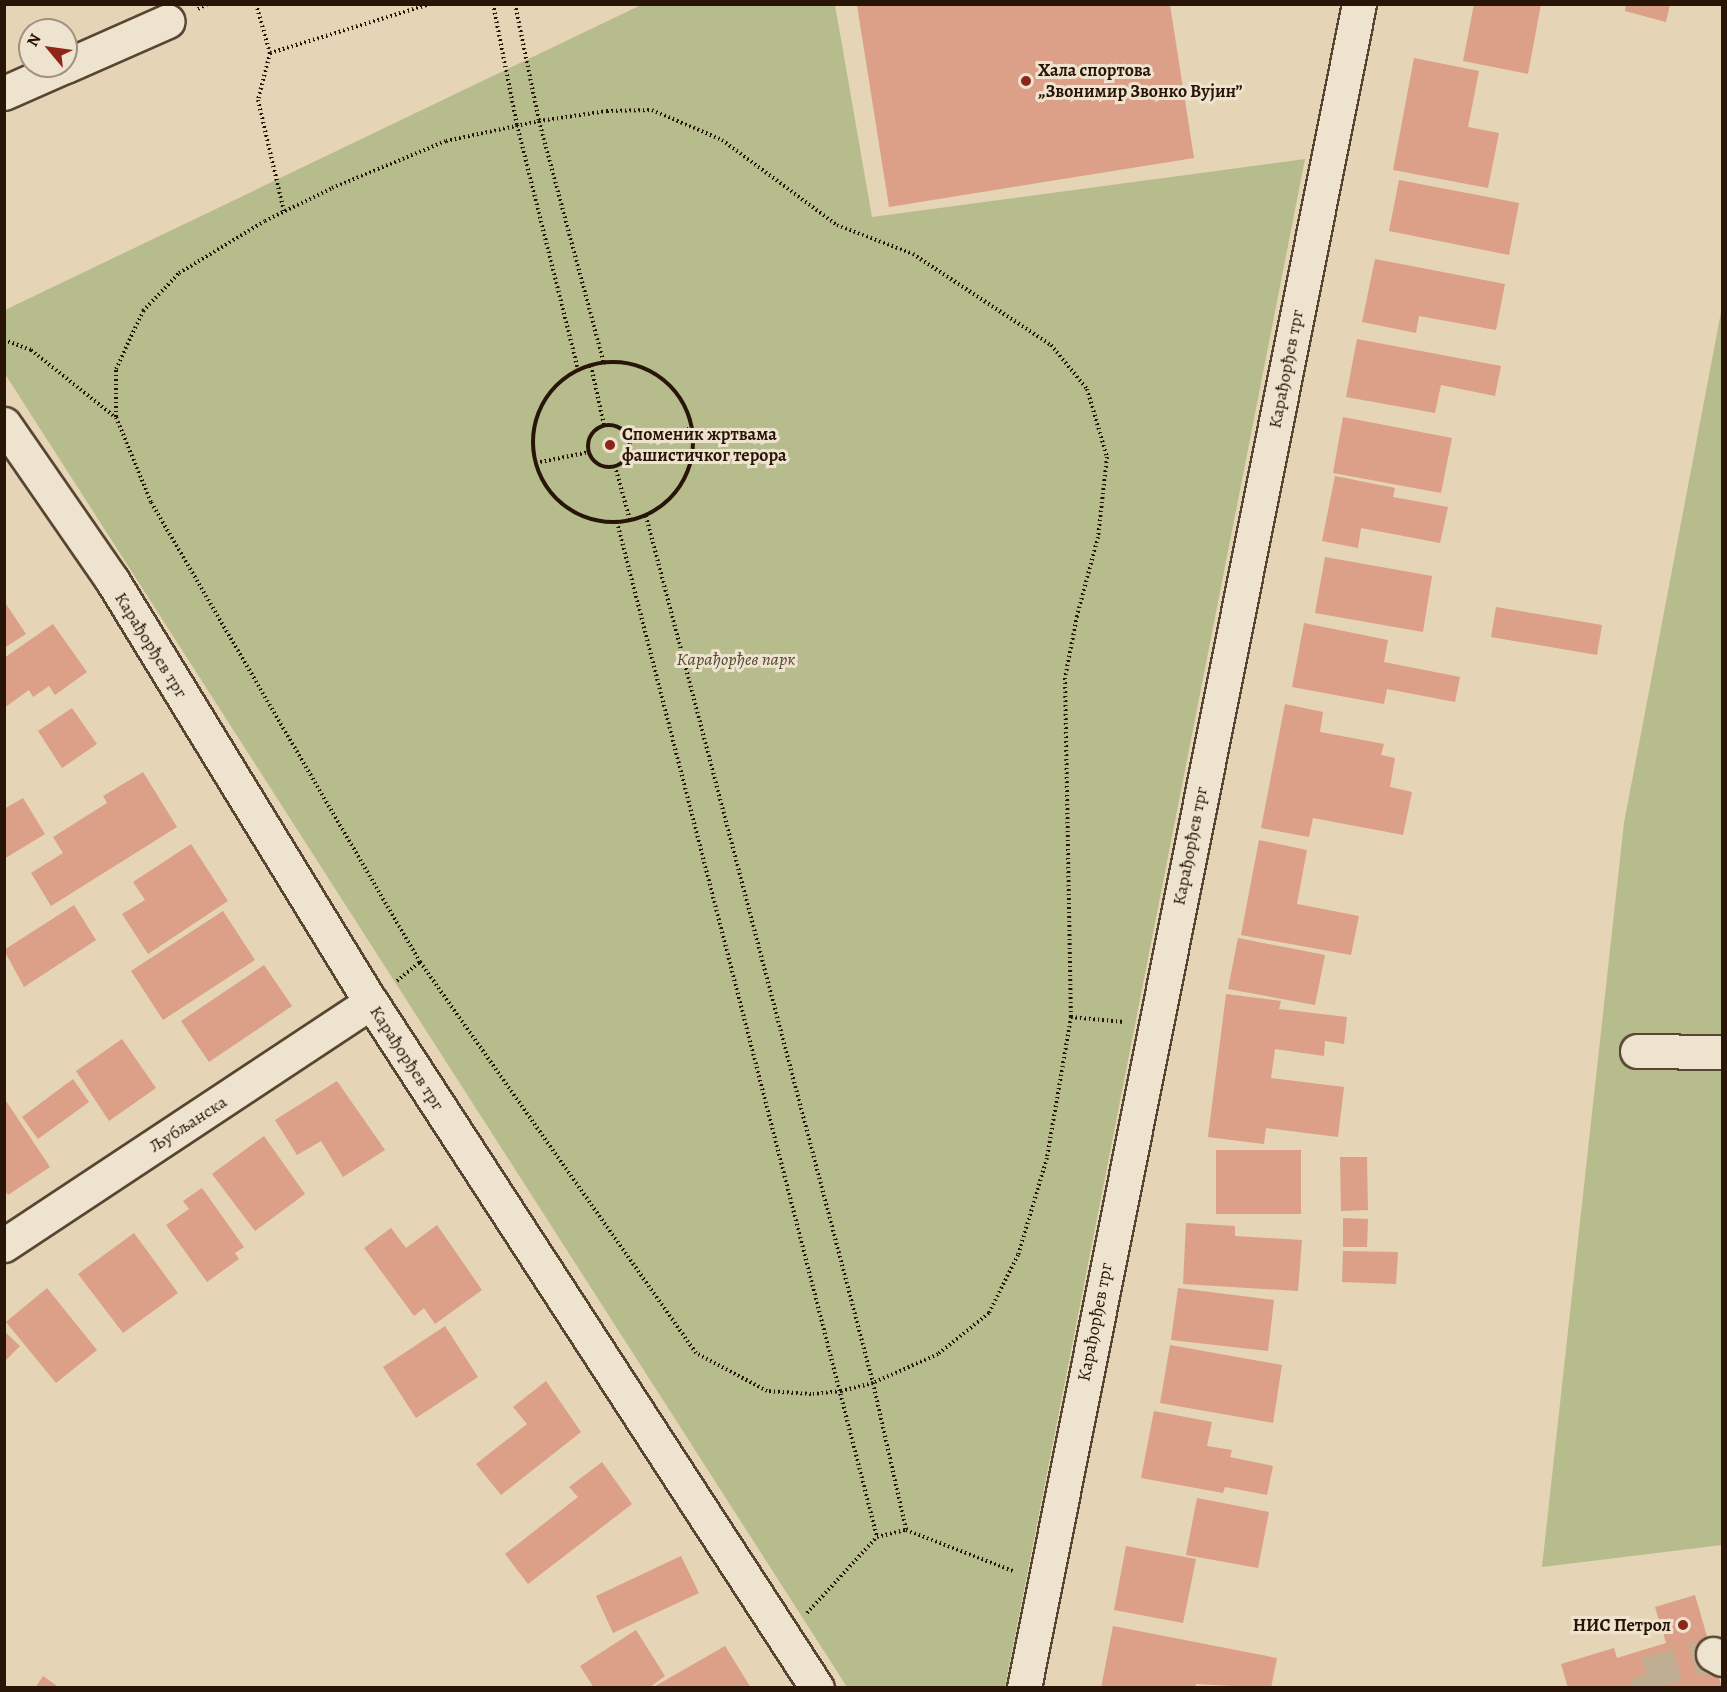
<!DOCTYPE html>
<html>
<head>
<meta charset="utf-8">
<style>
	body { margin:0 }
	#map { position:relative; width:1727px; height:1692px; overflow:hidden; background:#e5d4b5; font-family:Alegreya,serif }
	div>[style] { position:absolute }
	[style*='--x'] { left:calc(var(--x)*1px); top:calc(var(--y)*1px); width:calc(var(--w)*1px); rotate:calc(var(--a)*1deg) }
	.green>* { inset:0; background:#b6bc8c }
	.building>* { inset:0; background:#dba087 }
	.minor-tunnel>* { height:33px; margin-top:-16.5px; transform-origin:0; background:repeating-linear-gradient(90deg,#bfae92 0 33px,transparent 0 49px) }
	.path>* { height:4px; margin-top:-2px; transform-origin:0; background:repeating-linear-gradient(90deg,#291507 0 1.5px,transparent 0 4.5px) }
	.path>.ring { margin:-2px; padding:0; box-sizing:content-box; background:none; border:4px solid #291507; border-radius:50% }
	.roads { filter:drop-shadow(2px 0 #584532) drop-shadow(-2px 0 #584532) drop-shadow(0 2px #584532) drop-shadow(0 -2px #584532) }
	.minor>* { height:33px; margin:-16.5px; padding:0 16.5px; transform-origin:16.5px; border-radius:16.5px; background:#eee3cf }
	.dots>* { width:16px; height:16px; translate:-50% -50%; box-sizing:border-box; border:3px solid #eee3cf; border-radius:50% }
	span { translate:-50% -50%; white-space:nowrap; text-align:center; line-height:1.15; -webkit-text-stroke:6px #eee3cf; paint-order:stroke }
	.poi-label { font-size:18px; color:#291507; font-weight:700 }
	.left { translate:0 -50%; text-align:left }
	.right { translate:-100% -50%; text-align:right }
	.street-label { font-size:18px; color:#291507 }
	.park-label { font-size:18px; color:#53472f; font-style:italic }
	.frame { position:absolute; inset:0; border:6px solid #291507; pointer-events:none }
	.north { position:absolute; left:18px; top:18px; width:60px; height:60px; box-sizing:border-box; background:#eee3cf; border:2px solid #9f917f; border-radius:50%; rotate:299deg; font-size:16px; font-weight:700; line-height:24px; text-align:center; color:#291507 }
	.north::after { content:''; display:block; margin:auto; width:21px; height:27px; background:#8f2418; clip-path:polygon(50% 0,100% 100%,50% 72%,0 100%) }
</style>
</head>
<body>
<div id="map">
	<div class="green">
		<div style="clip-path:polygon(641px 5px,835px 5px,872px 217px,1305px 159px,1005px 1687px,847px 1687px,5px 374px,5px 310px)"></div>
		<div style="clip-path:polygon(1722px 307px,1722px 1545px,1542px 1567px,1624px 823px)"></div>
	</div>
	<div class="building">
		<div style="clip-path:polygon(1474px 4px,1541px 4px,1528px 74px,1463px 61px)"></div>
		<div style="clip-path:polygon(1626px 4px,1670px 4px,1666px 22px,1625px 11px)"></div>
		<div style="clip-path:polygon(857px 5px,1170px 5px,1194px 158px,889px 207px)"></div>
		<div style="clip-path:polygon(1414px 58px,1479px 71px,1468px 127px,1499px 133px,1488px 188px,1393px 170px)"></div>
		<div style="clip-path:polygon(1399px 180px,1519px 203px,1509px 255px,1389px 231px)"></div>
		<div style="clip-path:polygon(1375px 259px,1505px 284px,1496px 330px,1419px 316px,1416px 333px,1362px 322px)"></div>
		<div style="clip-path:polygon(1357px 339px,1501px 366px,1495px 396px,1441px 385px,1435px 413px,1346px 397px)"></div>
		<div style="clip-path:polygon(1343px 417px,1452px 438px,1441px 493px,1333px 473px)"></div>
		<div style="clip-path:polygon(1335px 476px,1395px 488px,1393px 497px,1448px 507px,1440px 543px,1361px 528px,1358px 548px,1322px 541px)"></div>
		<div style="clip-path:polygon(1325px 557px,1432px 576px,1423px 632px,1315px 613px)"></div>
		<div style="clip-path:polygon(4px 601px,26px 634px,4px 648px)"></div>
		<div style="clip-path:polygon(1496px 607px,1602px 625px,1597px 655px,1491px 637px)"></div>
		<div style="clip-path:polygon(1304px 623px,1388px 640px,1384px 662px,1460px 677px,1455px 702px,1387px 689px,1384px 704px,1292px 687px)"></div>
		<div style="clip-path:polygon(53px 624px,87px 672px,55px 695px,49px 686px,33px 697px,29px 690px,4px 708px,4px 658px)"></div>
		<div style="clip-path:polygon(1285px 704px,1323px 712px,1320px 732px,1384px 744px,1381px 755px,1395px 758px,1390px 787px,1412px 792px,1403px 835px,1313px 818px,1309px 837px,1261px 828px)"></div>
		<div style="clip-path:polygon(72px 708px,97px 744px,62px 768px,38px 731px)"></div>
		<div style="clip-path:polygon(143px 772px,177px 827px,51px 906px,31px 873px,63px 853px,53px 837px,107px 803px,103px 796px)"></div>
		<div style="clip-path:polygon(23px 798px,45px 834px,4px 859px,4px 809px)"></div>
		<div style="clip-path:polygon(1259px 840px,1307px 850px,1297px 904px,1359px 916px,1351px 955px,1241px 935px)"></div>
		<div style="clip-path:polygon(191px 844px,228px 901px,148px 954px,122px 914px,145px 900px,133px 882px)"></div>
		<div style="clip-path:polygon(74px 905px,96px 940px,24px 987px,4px 950px)"></div>
		<div style="clip-path:polygon(223px 911px,255px 960px,163px 1020px,131px 971px)"></div>
		<div style="clip-path:polygon(1238px 938px,1325px 955px,1315px 1005px,1228px 989px)"></div>
		<div style="clip-path:polygon(264px 965px,292px 1006px,209px 1062px,181px 1021px)"></div>
		<div style="clip-path:polygon(1226px 994px,1281px 1001px,1279px 1009px,1347px 1017px,1344px 1044px,1325px 1041px,1324px 1056px,1275px 1049px,1271px 1078px,1344px 1087px,1338px 1137px,1266px 1128px,1264px 1144px,1208px 1137px)"></div>
		<div style="clip-path:polygon(122px 1039px,156px 1088px,109px 1121px,76px 1071px)"></div>
		<div style="clip-path:polygon(73px 1079px,89px 1102px,38px 1139px,22px 1117px)"></div>
		<div style="clip-path:polygon(337px 1081px,385px 1150px,343px 1177px,321px 1141px,297px 1155px,275px 1120px)"></div>
		<div style="clip-path:polygon(4px 1098px,50px 1167px,8px 1195px,4px 1189px)"></div>
		<div style="clip-path:polygon(264px 1136px,305px 1194px,255px 1231px,212px 1174px)"></div>
		<div style="clip-path:polygon(1216px 1150px,1301px 1150px,1301px 1214px,1216px 1214px)"></div>
		<div style="clip-path:polygon(1340px 1157px,1367px 1157px,1368px 1210px,1341px 1211px)"></div>
		<div style="clip-path:polygon(202px 1188px,244px 1247px,235px 1253px,239px 1259px,207px 1282px,166px 1225px,189px 1209px,183px 1201px)"></div>
		<div style="clip-path:polygon(1343px 1218px,1368px 1219px,1367px 1247px,1343px 1247px)"></div>
		<div style="clip-path:polygon(1186px 1223px,1235px 1226px,1235px 1236px,1302px 1240px,1298px 1291px,1183px 1284px)"></div>
		<div style="clip-path:polygon(437px 1225px,482px 1290px,435px 1324px,424px 1308px,414px 1316px,364px 1248px,391px 1228px,406px 1248px)"></div>
		<div style="clip-path:polygon(134px 1233px,178px 1293px,123px 1333px,78px 1274px)"></div>
		<div style="clip-path:polygon(1343px 1251px,1398px 1252px,1396px 1284px,1342px 1282px)"></div>
		<div style="clip-path:polygon(47px 1288px,97px 1350px,56px 1383px,6px 1322px)"></div>
		<div style="clip-path:polygon(1178px 1288px,1274px 1300px,1268px 1351px,1171px 1340px)"></div>
		<div style="clip-path:polygon(445px 1326px,478px 1377px,416px 1418px,383px 1367px)"></div>
		<div style="clip-path:polygon(4px 1331px,20px 1346px,4px 1362px)"></div>
		<div style="clip-path:polygon(1170px 1345px,1282px 1365px,1273px 1423px,1160px 1403px)"></div>
		<div style="clip-path:polygon(546px 1381px,581px 1432px,501px 1495px,476px 1464px,527px 1424px,513px 1407px)"></div>
		<div style="clip-path:polygon(1154px 1411px,1212px 1422px,1207px 1446px,1232px 1450px,1230px 1457px,1273px 1466px,1267px 1495px,1225px 1487px,1223px 1493px,1141px 1478px)"></div>
		<div style="clip-path:polygon(602px 1462px,632px 1504px,528px 1584px,505px 1554px,578px 1497px,569px 1487px)"></div>
		<div style="clip-path:polygon(1197px 1498px,1269px 1512px,1258px 1568px,1186px 1555px)"></div>
		<div style="clip-path:polygon(1126px 1546px,1196px 1559px,1183px 1623px,1114px 1610px)"></div>
		<div style="clip-path:polygon(681px 1556px,699px 1593px,613px 1633px,596px 1596px)"></div>
		<div style="clip-path:polygon(1695px 1595px,1722px 1688px,1568px 1688px,1561px 1664px,1614px 1648px,1617px 1658px,1666px 1643px,1655px 1607px)"></div>
		<div style="clip-path:polygon(1113px 1626px,1277px 1658px,1271px 1688px,1196px 1684px,1195px 1688px,1101px 1688px)"></div>
		<div style="clip-path:polygon(636px 1630px,665px 1676px,649px 1688px,594px 1688px,580px 1666px)"></div>
		<div style="clip-path:polygon(725px 1646px,751px 1688px,652px 1688px)"></div>
		<div style="clip-path:polygon(43px 1676px,60px 1688px,35px 1688px)"></div>
	</div>
	<div class="minor-tunnel">
		<div style="--x:1651;--y:1688;--w:15;--a:-110"></div>
		<div style="--x:1646;--y:1674;--w:70;--a:-16.6"></div>
	</div>
	<div class="path">
		<div style="--x:256;--y:4;--w:51;--a:74.1"></div>
		<div style="--x:270;--y:53;--w:167;--a:-17"></div>
		<div style="--x:493;--y:4;--w:123;--a:78.8"></div>
		<div style="--x:517;--y:125;--w:252;--a:76"></div>
		<div style="--x:515;--y:4;--w:119;--a:78.4"></div>
		<div style="--x:539;--y:121;--w:252;--a:75"></div>
		<div style="--x:198;--y:9;--w:11;--a:-27"></div>
		<div style="--x:270;--y:53;--w:49;--a:104.3"></div>
		<div style="--x:258;--y:100;--w:115;--a:76.9"></div>
		<div style="--x:652;--y:110;--w:76;--a:23.2"></div>
		<div style="--x:722;--y:140;--w:143;--a:36.5"></div>
		<div style="--x:837;--y:225;--w:81;--a:20.9"></div>
		<div style="--x:913;--y:254;--w:165;--a:33.4"></div>
		<div style="--x:1051;--y:345;--w:57;--a:50.7"></div>
		<div style="--x:1087;--y:389;--w:71;--a:73.6"></div>
		<div style="--x:1107;--y:457;--w:81;--a:96.4"></div>
		<div style="--x:1098;--y:537;--w:82;--a:104.9"></div>
		<div style="--x:1077;--y:616;--w:63;--a:101"></div>
		<div style="--x:1065;--y:678;--w:339;--a:89"></div>
		<div style="--x:1071;--y:1017;--w:143;--a:99.7"></div>
		<div style="--x:1047;--y:1158;--w:101;--a:106.6"></div>
		<div style="--x:1018;--y:1255;--w:65;--a:116.6"></div>
		<div style="--x:989;--y:1313;--w:65;--a:141.2"></div>
		<div style="--x:938;--y:1354;--w:71;--a:156"></div>
		<div style="--x:873;--y:1383;--w:33;--a:166"></div>
		<div style="--x:841;--y:1391;--w:30;--a:174"></div>
		<div style="--x:811;--y:1394;--w:44;--a:-176.1"></div>
		<div style="--x:767;--y:1391;--w:81;--a:-151.8"></div>
		<div style="--x:696;--y:1353;--w:479;--a:-125.2"></div>
		<div style="--x:420;--y:962;--w:533;--a:-120.32"></div>
		<div style="--x:151;--y:502;--w:92;--a:-112.4"></div>
		<div style="--x:116;--y:417;--w:48;--a:-90"></div>
		<div style="--x:116;--y:369;--w:64;--a:-65"></div>
		<div style="--x:143;--y:311;--w:52;--a:-46.5"></div>
		<div style="--x:179;--y:273;--w:100;--a:-31.2"></div>
		<div style="--x:265;--y:221;--w:75;--a:-26.2"></div>
		<div style="--x:332;--y:188;--w:123;--a:-22.4"></div>
		<div style="--x:446;--y:141;--w:95;--a:-12.1"></div>
		<div style="--x:539;--y:121;--w:69;--a:-8.4"></div>
		<div style="--x:607;--y:111;--w:45;--a:-1.3"></div>
		<div style="--x:4;--y:340;--w:29;--a:20"></div>
		<div style="--x:31;--y:350;--w:107;--a:38.6"></div>
		<div class="ring" style="left:533px;top:362px;width:156px;height:156px"></div>
		<div style="--x:591;--y:366;--w:60;--a:77.6"></div>
		<div class="ring" style="left:588px;top:425px;width:38px;height:38px"></div>
		<div style="--x:630;--y:441;--w:63;--a:-11.8"></div>
		<div style="--x:536;--y:463;--w:54;--a:-11.7"></div>
		<div style="--x:615;--y:466;--w:56;--a:74.5"></div>
		<div style="--x:646;--y:516;--w:896;--a:75.33"></div>
		<div style="--x:873;--y:1383;--w:151;--a:77.3"></div>
		<div style="--x:617;--y:522;--w:1048;--a:75.63"></div>
		<div style="--x:397;--y:981;--w:30;--a:-40"></div>
		<div style="--x:1071;--y:1017;--w:53;--a:5.4"></div>
		<div style="--x:807;--y:1613;--w:103;--a:-47.4"></div>
		<div style="--x:877;--y:1537;--w:30;--a:-14"></div>
		<div style="--x:906;--y:1530;--w:115;--a:21"></div>
	</div>
	<div class="roads">
		<div class="minor">
			<div style="--x:66;--y:66;--w:111;--a:-23.8"></div>
			<div style="--x:4;--y:93;--w:67;--a:-23.9"></div>
			<div style="--x:4;--y:424;--w:190;--a:55.3"></div>
			<div style="--x:112;--y:580;--w:495;--a:58.5"></div>
			<div style="--x:371;--y:1002;--w:818;--a:56.97"></div>
			<div style="--x:1637;--y:1051;--w:85;--a:0.7"></div>
			<div style="--x:4;--y:1245;--w:440;--a:-33.5"></div>
			<div style="--x:1713;--y:1654;--w:10;--a:29"></div>
			<div style="--x:1024;--y:1688;--w:1717;--a:-78.75"></div>
		</div>
	</div>
	<div class="dots">
		<div style="left:1026px;top:81px;background:#8f2418"></div>
		<div style="left:610px;top:445px;background:#8f2418"></div>
		<div style="left:1683px;top:1625px;background:#8f2418"></div>
	</div>
	<div class="poi-label">
		<span class="left" style="left:1038px;top:81px">Хала спортова<br>„Звонимир Звонко Вујин”</span>
		<span class="left" style="left:622px;top:445px">Споменик жртвама<br>фашистичког терора</span>
		<span class="right" style="left:1671px;top:1625px">НИС Петрол</span>
	</div>
	<div class="street-label">
		<span style="left:1286px;top:369px;rotate:-79deg">Карађорђев трг</span>
		<span style="left:151px;top:645px;rotate:58deg">Карађорђев трг</span>
		<span style="left:1190px;top:846px;rotate:-79deg">Карађорђев трг</span>
		<span style="left:407px;top:1058px;rotate:57deg">Карађорђев трг</span>
		<span style="left:188px;top:1124px;rotate:-33deg">Љубљанска</span>
		<span style="left:1095px;top:1322px;rotate:-79deg">Карађорђев трг</span>
	</div>
	<div class="park-label">
		<span style="left:736px;top:659px">Карађорђев парк</span>
	</div>
	<div class="frame"></div>
	<div class="north">N</div>
</div>
</body>
</html>
